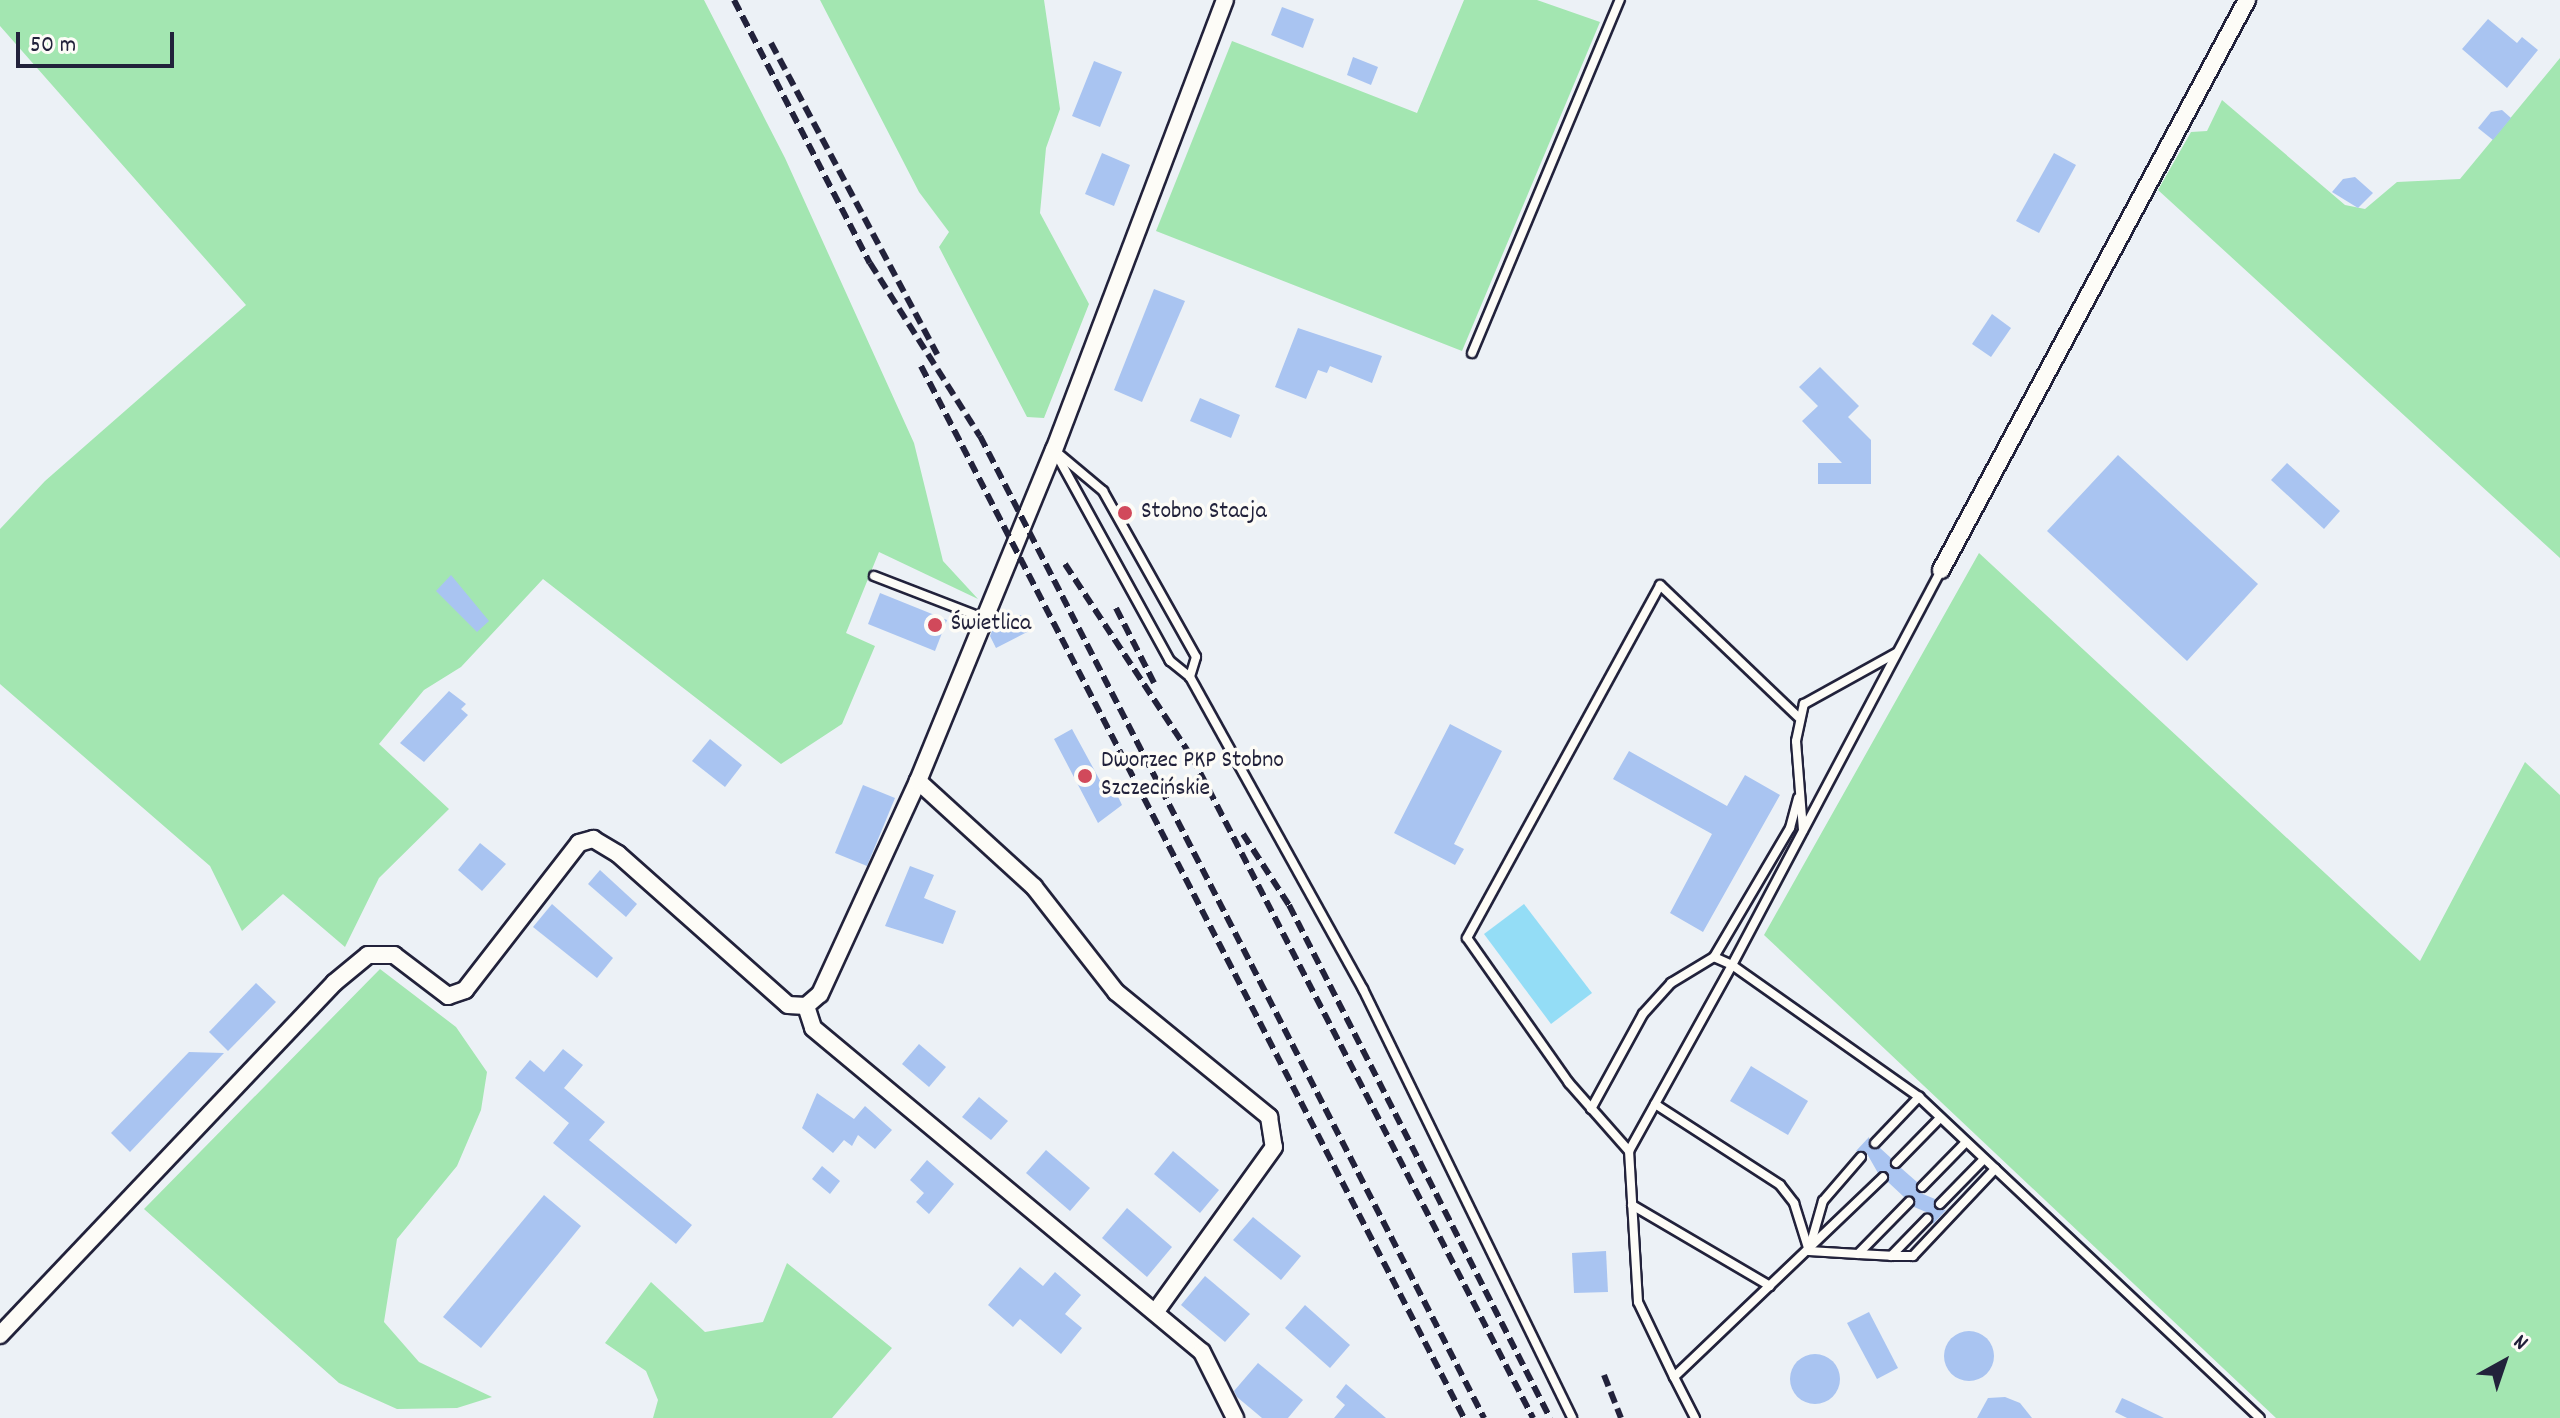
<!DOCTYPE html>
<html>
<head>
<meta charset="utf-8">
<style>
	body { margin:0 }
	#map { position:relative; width:2560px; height:1418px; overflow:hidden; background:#ecf1f6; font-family:Dekko,sans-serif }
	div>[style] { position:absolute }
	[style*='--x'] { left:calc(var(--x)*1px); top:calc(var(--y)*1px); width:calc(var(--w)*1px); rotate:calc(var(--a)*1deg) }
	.green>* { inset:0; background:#a3e6b1 }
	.water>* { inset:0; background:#94ddf6 }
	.building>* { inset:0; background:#a9c4f1 }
	.round { border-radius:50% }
	.roads { filter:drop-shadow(2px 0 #22223b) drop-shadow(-2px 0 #22223b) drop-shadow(0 2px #22223b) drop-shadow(0 -2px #22223b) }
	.lane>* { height:8px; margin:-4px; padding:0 4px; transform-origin:4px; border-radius:4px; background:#fdfcf7 }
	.street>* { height:16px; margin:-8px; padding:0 8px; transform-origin:8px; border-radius:8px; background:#fdfcf7 }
	.rail>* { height:6px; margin-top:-3px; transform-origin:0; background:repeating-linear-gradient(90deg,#22223b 0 12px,transparent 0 18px) }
	.dots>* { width:22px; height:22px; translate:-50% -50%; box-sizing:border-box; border:4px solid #fdfcf7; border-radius:50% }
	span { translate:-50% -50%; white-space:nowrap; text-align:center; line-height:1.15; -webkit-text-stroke:7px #fdfcf7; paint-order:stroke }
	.poi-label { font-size:24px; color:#22223b }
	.left { translate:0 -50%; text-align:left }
	.north { position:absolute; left:2464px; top:1322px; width:80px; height:80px; -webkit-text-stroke:6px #fdfcf7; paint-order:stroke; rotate:40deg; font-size:22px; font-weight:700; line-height:32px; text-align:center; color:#22223b }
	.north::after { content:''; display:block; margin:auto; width:28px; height:36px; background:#22223b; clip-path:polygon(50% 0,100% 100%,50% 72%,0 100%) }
	.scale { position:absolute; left:16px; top:32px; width:158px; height:36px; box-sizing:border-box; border:4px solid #22223b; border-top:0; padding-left:10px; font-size:24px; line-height:28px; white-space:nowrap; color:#22223b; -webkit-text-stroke:6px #fdfcf7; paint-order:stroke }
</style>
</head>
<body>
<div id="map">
	<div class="green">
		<div style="clip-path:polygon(0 0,704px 0,785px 158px,914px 443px,943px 561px,978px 599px,879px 552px,846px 633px,875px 646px,842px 724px,781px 764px,543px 579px,461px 667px,424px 690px,379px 744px,449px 809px,379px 878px,345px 947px,283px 894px,242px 931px,210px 866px,0 684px,0 529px,45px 481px,246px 305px,0 26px)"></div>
		<div style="clip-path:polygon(820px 0,1044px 0,1060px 109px,1046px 148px,1040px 213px,1089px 304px,1044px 418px,1027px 417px,939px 247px,949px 232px,919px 192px)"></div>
		<div style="clip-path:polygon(1464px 0,1537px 0,1600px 22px,1462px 351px,1156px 231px,1232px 41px,1417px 113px)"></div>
		<div style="clip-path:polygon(2560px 58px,2560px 558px,2158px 190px,2191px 132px,2207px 131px,2222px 100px,2345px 205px,2365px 209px,2397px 182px,2460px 179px)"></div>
		<div style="clip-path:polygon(1979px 553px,2420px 961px,2525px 762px,2560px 795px,2560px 1418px,2276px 1418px,1764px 935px)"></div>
		<div style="clip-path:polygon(380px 969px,456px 1027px,487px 1072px,481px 1110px,457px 1166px,397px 1239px,384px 1322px,419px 1362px,492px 1397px,457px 1408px,397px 1409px,339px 1383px,144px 1209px)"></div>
		<div style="clip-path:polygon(787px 1263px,892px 1348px,832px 1418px,653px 1418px,658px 1400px,646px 1371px,605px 1343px,651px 1282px,705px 1332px,763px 1322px)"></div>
	</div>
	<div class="water">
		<div style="clip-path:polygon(1524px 904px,1592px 993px,1551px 1024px,1484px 934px)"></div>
	</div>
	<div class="building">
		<div style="clip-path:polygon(1282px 7px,1314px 19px,1303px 48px,1271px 35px)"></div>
		<div style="clip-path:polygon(2488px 19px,2517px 43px,2522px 37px,2538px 50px,2507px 88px,2462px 49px)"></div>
		<div style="clip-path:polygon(1353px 57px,1378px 67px,1371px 85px,1347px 75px)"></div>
		<div style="clip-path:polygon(1094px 61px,1122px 72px,1100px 127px,1072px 116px)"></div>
		<div style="clip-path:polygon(2502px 110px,2511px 118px,2493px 140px,2478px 128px,2491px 112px)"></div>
		<div style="clip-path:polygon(1102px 153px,1130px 165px,1114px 206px,1085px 194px)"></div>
		<div style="clip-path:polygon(2054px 153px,2076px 165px,2039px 233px,2016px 221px)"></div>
		<div style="clip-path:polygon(2355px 177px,2373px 193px,2358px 208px,2332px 192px,2343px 179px)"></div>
		<div style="clip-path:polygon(1154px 289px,1185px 301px,1142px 402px,1114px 390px)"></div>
		<div style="clip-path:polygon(1992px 314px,2011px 328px,1991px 357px,1972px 344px)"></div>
		<div style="clip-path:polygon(1298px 328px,1382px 356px,1372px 383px,1330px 366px,1327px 373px,1318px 370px,1306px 399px,1275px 387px)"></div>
		<div style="clip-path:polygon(1820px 367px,1859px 406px,1848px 417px,1871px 440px,1871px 484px,1818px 484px,1818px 463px,1842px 463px,1802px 421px,1818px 406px,1799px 387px)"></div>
		<div style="clip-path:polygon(1200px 398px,1240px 415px,1231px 438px,1190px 421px)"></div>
		<div style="clip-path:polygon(2118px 455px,2258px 584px,2187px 661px,2047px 531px)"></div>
		<div style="clip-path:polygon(2287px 463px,2340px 511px,2324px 529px,2271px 480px)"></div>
		<div style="clip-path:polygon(451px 575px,489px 621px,477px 632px,436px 591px)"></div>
		<div style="clip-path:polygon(880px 593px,947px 620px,935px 651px,868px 624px)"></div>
		<div style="clip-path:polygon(1008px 610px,1012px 619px,1021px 615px,1029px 631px,996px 648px,990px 636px,998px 616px)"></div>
		<div style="clip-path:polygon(449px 691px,466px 704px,461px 709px,468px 715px,424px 762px,400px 743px)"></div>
		<div style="clip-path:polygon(1450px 724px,1502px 751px,1454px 844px,1464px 849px,1455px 865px,1394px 833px)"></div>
		<div style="clip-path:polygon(1072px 729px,1103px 786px,1111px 782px,1122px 805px,1098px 823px,1054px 739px)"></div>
		<div style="clip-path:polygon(710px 739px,742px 765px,725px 787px,692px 761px)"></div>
		<div style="clip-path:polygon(1629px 751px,1727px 806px,1745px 775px,1780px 795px,1703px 932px,1670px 913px,1712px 834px,1613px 779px)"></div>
		<div style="clip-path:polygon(863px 785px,895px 798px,867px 866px,835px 853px)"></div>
		<div style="clip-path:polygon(480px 843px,506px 864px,482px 891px,458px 870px)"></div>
		<div style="clip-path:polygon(910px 866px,934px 875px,924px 898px,956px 911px,943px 944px,885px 926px)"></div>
		<div style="clip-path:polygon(600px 870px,637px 904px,626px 917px,588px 884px)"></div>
		<div style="clip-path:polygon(552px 904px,613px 958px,597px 978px,533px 927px)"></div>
		<div style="clip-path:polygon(256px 983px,276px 1002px,228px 1051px,209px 1032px)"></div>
		<div style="clip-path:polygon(919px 1044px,946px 1067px,929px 1087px,902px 1064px)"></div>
		<div style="clip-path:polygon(563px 1049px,583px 1065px,564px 1088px,605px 1122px,589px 1140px,692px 1225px,676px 1244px,553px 1143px,569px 1123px,515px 1078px,530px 1060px,544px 1072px)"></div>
		<div style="clip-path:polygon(189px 1052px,224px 1053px,130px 1152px,111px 1133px)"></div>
		<div style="clip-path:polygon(1751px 1066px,1808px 1101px,1788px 1135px,1730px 1101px)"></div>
		<div style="clip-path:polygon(817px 1093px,854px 1119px,865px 1106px,892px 1130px,875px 1149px,858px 1135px,852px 1146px,844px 1140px,833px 1153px,802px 1128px)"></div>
		<div style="clip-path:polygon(979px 1097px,1008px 1121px,991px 1140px,962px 1117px)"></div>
		<div style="clip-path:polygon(1869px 1137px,1871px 1149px,1880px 1148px,1891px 1158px,1892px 1168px,1901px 1168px,1917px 1182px,1918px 1192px,1935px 1199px,1936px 1209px,1946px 1210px,1933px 1224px,1931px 1214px,1914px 1207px,1913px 1197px,1904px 1197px,1888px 1182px,1887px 1172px,1878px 1173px,1866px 1152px,1856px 1151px)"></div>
		<div style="clip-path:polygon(1046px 1150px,1090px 1188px,1070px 1211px,1026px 1173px)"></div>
		<div style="clip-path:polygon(1173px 1151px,1219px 1190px,1200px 1213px,1154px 1174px)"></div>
		<div style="clip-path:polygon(927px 1160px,954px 1184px,929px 1214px,916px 1202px,924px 1193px,910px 1180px)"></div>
		<div style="clip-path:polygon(822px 1166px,840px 1181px,830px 1194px,812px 1179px)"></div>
		<div style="clip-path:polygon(544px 1195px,581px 1226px,481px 1348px,443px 1317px)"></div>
		<div style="clip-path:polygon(1127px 1208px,1172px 1247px,1147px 1277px,1102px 1238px)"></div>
		<div style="clip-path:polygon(1253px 1217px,1301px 1256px,1281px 1280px,1233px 1240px)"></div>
		<div style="clip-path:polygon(1606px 1251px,1608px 1292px,1574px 1293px,1572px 1253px)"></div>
		<div style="clip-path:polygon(1020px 1267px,1043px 1286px,1055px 1272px,1081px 1295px,1065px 1314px,1082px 1328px,1061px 1354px,1020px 1319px,1013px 1327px,988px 1305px)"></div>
		<div style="clip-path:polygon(1205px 1276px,1250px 1314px,1225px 1342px,1181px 1305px)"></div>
		<div style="clip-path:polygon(1305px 1305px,1350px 1345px,1330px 1368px,1285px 1328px)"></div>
		<div style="clip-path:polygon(1869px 1312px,1898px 1368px,1877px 1379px,1847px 1323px)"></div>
		<div class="round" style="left:1944px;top:1331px;width:50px;height:50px"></div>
		<div class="round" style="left:1790px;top:1354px;width:50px;height:50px"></div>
		<div style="clip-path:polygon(1258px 1363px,1303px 1400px,1288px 1418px,1262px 1418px,1237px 1397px,1234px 1391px)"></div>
		<div style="clip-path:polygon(1346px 1384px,1386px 1418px,1334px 1418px,1345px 1405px,1336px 1397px)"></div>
		<div style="clip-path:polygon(2005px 1397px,2020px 1403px,2032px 1418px,1977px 1418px,1988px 1398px)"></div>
		<div style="clip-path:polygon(2122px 1398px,2131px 1402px,2164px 1418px,2127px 1418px,2115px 1412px)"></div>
	</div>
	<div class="roads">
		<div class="lane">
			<div style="--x:1472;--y:353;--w:383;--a:-67.3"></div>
			<div style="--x:1054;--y:450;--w:64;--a:39.9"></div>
			<div style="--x:1103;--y:491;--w:190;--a:60.7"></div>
			<div style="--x:1196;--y:657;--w:21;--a:107"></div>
			<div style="--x:1190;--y:677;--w:26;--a:-141"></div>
			<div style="--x:1170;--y:661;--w:241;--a:-118.8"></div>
			<div style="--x:874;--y:576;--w:117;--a:21.1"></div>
			<div style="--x:1190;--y:677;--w:357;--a:61"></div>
			<div style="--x:1363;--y:989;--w:477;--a:64"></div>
			<div style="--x:1803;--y:830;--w:89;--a:-94.5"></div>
			<div style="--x:1796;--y:741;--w:38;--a:-78"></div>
			<div style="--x:1804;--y:704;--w:105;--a:-29"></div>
			<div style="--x:1714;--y:957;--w:150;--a:-59.5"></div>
			<div style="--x:1790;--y:828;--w:31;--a:-75"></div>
			<div style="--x:1655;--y:1104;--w:149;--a:32.9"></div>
			<div style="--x:1780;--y:1185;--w:23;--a:52"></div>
			<div style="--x:1794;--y:1203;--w:50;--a:72.6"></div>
			<div style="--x:1591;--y:1109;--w:108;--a:-61.3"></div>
			<div style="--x:1643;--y:1014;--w:42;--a:-47.9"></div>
			<div style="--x:1671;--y:983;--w:50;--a:-31.2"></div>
			<div style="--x:1714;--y:957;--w:20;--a:24"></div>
			<div style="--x:1732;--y:965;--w:447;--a:-62.1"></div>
			<div style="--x:1875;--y:1143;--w:64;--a:-46.3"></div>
			<div style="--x:1629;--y:1151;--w:213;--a:-61"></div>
			<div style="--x:1732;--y:965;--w:229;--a:35.2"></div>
			<div style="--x:1919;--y:1097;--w:468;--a:43.3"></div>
			<div style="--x:1896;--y:1163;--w:63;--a:-45.6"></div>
			<div style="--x:1922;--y:1187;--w:63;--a:-45.6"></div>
			<div style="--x:1940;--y:1204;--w:63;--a:-45.6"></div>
			<div style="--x:1632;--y:1205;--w:160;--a:30.4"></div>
			<div style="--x:1809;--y:1250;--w:51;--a:-74.1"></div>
			<div style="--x:1823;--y:1201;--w:58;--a:-49.2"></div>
			<div style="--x:1809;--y:1251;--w:49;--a:3.5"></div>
			<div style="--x:1858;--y:1254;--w:73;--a:-45.6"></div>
			<div style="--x:1858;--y:1254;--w:33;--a:3"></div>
			<div style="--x:1891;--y:1256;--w:52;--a:-45.8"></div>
			<div style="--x:1891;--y:1256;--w:22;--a:0"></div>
			<div style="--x:1913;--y:1256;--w:120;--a:-46.7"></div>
			<div style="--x:1674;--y:1377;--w:83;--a:-115.6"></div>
			<div style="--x:1638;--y:1302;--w:151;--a:-93.4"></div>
			<div style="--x:1629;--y:1151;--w:91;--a:-131.4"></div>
			<div style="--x:1569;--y:1083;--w:177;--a:-125.1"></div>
			<div style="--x:1467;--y:938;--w:402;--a:-61.3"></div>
			<div style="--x:1660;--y:585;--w:191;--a:43.7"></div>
			<div style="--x:1695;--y:1418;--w:46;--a:-117.1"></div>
			<div style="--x:1674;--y:1377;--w:289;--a:-43.7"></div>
		</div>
		<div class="street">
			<div style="--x:1941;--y:570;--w:647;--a:-61.77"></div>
			<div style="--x:918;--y:781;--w:157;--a:42.4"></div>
			<div style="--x:1034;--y:887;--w:133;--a:52"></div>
			<div style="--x:1116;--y:992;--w:198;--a:39.2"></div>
			<div style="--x:1269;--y:1117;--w:30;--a:81"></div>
			<div style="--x:1274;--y:1147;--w:202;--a:125.7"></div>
			<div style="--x:806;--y:1006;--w:23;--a:72"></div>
			<div style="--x:813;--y:1028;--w:506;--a:39.79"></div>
			<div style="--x:1202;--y:1352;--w:74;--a:63.4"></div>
			<div style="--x:0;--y:1335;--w:485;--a:-46.5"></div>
			<div style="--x:334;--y:983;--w:44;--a:-39.5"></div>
			<div style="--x:368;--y:955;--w:26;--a:0"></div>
			<div style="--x:394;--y:955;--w:68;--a:37.2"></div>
			<div style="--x:448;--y:996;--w:18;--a:-19"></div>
			<div style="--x:465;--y:990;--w:186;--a:-52.2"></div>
			<div style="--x:579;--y:843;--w:15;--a:-16"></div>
			<div style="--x:593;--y:839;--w:29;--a:31"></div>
			<div style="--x:618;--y:854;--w:227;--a:41.6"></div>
			<div style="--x:788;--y:1005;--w:18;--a:3"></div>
			<div style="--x:806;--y:1006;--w:18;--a:-41"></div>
			<div style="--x:820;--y:994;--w:234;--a:-65.3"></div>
			<div style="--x:918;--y:781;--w:358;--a:-67.7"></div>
			<div style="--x:1054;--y:450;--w:481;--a:-69.2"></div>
		</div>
	</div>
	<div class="rail">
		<div style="--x:734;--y:0;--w:296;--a:62.7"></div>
		<div style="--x:870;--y:263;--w:205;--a:57.6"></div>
		<div style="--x:980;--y:436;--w:1104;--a:62.83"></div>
		<div style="--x:771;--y:43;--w:353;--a:61.9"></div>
		<div style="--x:921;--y:366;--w:1184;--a:62.7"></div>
		<div style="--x:1065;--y:564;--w:231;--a:56.7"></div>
		<div style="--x:1192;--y:757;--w:744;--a:62.71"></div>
		<div style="--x:1116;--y:608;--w:84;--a:63.1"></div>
		<div style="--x:1243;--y:834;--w:85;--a:57.1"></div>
		<div style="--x:1289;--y:905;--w:576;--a:63.03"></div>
		<div style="--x:1604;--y:1375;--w:46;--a:68.4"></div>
	</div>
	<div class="dots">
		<div style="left:1125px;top:513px;background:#d1495b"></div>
		<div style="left:935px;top:625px;background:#d1495b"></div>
		<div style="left:1085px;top:776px;background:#d1495b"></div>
	</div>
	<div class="poi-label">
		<span class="left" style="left:1141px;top:513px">Stobno Stacja</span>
		<span class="left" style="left:951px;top:625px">Świetlica</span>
		<span class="left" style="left:1101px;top:776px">Dworzec PKP Stobno<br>Szczecińskie</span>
	</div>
	<div class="north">N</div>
	<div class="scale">50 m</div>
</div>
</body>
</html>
